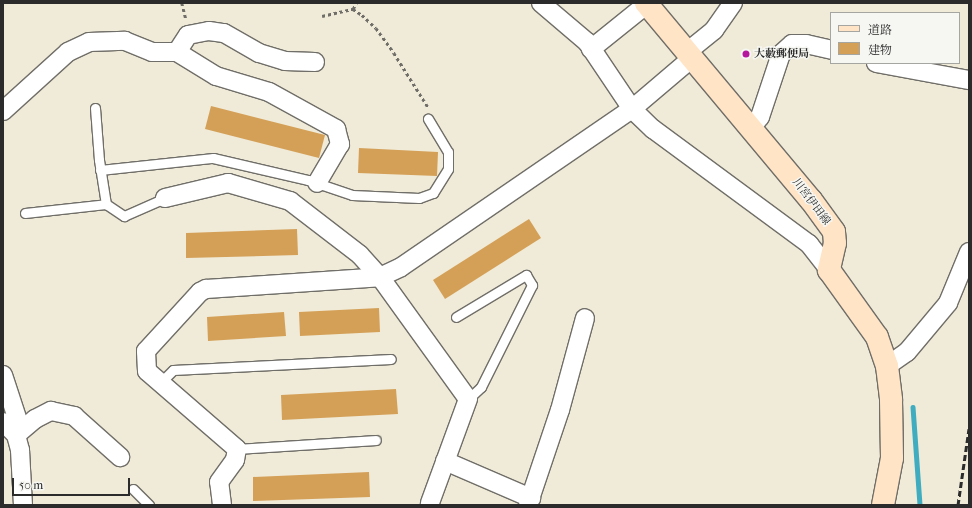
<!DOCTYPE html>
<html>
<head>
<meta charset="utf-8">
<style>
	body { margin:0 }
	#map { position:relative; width:972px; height:508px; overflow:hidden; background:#f0ebd8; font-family:"IM FELL French Canon","Noto Serif JP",serif }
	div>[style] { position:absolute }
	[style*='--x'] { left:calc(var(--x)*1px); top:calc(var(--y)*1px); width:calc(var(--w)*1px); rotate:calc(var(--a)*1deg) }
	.stream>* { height:4.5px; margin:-2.25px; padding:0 2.25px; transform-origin:2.25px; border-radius:2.25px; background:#40acbf }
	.building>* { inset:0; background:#d4a058 }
	.path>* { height:2.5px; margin-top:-1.25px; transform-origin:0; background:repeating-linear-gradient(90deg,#706e68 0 3px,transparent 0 6px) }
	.roads { filter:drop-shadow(1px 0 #706e68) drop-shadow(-1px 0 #706e68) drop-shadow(0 1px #706e68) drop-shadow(0 -1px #706e68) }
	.lane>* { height:9px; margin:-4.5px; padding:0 4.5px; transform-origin:4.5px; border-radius:4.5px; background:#fff }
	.street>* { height:18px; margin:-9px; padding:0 9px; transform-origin:9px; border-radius:9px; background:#fff }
	.secondary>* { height:22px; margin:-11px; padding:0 11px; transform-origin:11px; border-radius:11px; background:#ffe4c6 }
	.rail>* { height:3px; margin-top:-1.5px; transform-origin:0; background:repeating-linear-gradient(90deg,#2b2b2b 0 6px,transparent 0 9px) }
	.dots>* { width:11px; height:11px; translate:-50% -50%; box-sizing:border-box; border:2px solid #f6f6f2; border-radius:50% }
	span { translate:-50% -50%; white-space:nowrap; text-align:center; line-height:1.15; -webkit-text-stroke:3px #f6f6f2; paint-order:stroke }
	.poi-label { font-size:11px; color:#2b2b2b; font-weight:700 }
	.left { translate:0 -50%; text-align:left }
	.street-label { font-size:11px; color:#2b2b2b }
	.frame { position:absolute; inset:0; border:4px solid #2b2b2b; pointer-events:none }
	.legend { position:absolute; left:830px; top:12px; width:130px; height:52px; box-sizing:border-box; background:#f6f6f2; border:1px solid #a5a5a2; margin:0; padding:5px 7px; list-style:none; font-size:12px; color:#2b2b2b }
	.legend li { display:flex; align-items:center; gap:8px; height:20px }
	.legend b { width:20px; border:1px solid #a5a5a2 }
	.scale { position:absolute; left:12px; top:478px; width:118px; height:18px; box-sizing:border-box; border:2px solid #2b2b2b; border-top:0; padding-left:5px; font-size:12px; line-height:14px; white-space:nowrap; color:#2b2b2b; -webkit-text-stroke:3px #f6f6f2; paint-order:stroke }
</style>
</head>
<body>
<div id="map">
	<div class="stream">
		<div style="--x:913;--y:407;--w:98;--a:85.9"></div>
	</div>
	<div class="building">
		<div style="clip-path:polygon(211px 106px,325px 135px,319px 158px,205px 129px)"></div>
		<div style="clip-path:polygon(359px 148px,438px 152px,437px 176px,358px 173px)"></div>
		<div style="clip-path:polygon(529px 219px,541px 238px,445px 299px,433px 280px)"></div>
		<div style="clip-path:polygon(297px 229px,298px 255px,186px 258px,186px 233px)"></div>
		<div style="clip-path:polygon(379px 308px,380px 332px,300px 336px,299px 312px)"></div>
		<div style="clip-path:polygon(284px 312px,286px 336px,208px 341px,207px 317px)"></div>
		<div style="clip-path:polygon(396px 389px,398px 414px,282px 420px,281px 395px)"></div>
		<div style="clip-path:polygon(369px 472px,370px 497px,253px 501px,253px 477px)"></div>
	</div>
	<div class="path">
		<div style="--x:182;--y:3;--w:16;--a:76"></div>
		<div style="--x:353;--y:9;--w:7;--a:-63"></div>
		<div style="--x:322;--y:16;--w:32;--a:-13"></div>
		<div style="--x:353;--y:9;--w:11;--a:34"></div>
		<div style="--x:362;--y:15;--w:19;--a:43"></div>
		<div style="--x:376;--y:28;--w:31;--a:54"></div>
		<div style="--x:394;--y:53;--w:64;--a:57.8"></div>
	</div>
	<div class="roads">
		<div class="lane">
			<div style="--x:95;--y:108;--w:52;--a:85.6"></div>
			<div style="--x:99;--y:160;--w:45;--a:81"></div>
			<div style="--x:106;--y:204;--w:22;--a:34"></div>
			<div style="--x:124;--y:216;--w:45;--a:-23.7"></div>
			<div style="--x:100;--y:170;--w:114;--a:-6.1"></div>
			<div style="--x:213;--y:158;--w:98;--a:13"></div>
			<div style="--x:308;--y:180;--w:46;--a:18.8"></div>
			<div style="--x:352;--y:195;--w:67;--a:2.6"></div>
			<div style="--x:419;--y:198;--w:15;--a:-20"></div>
			<div style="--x:433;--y:193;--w:28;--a:-58"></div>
			<div style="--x:448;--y:169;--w:17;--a:-90"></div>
			<div style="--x:448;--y:152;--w:39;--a:-121"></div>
			<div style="--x:25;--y:213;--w:81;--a:-6.3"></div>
			<div style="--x:456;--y:317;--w:82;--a:-31"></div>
			<div style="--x:526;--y:275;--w:12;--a:59"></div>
			<div style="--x:532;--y:285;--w:114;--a:116.6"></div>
			<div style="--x:481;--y:387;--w:18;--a:137"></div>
			<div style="--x:161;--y:382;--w:17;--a:-45"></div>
			<div style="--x:173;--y:370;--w:218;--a:-2.9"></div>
			<div style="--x:237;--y:449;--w:139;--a:-3.7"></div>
			<div style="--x:133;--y:489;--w:23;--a:45"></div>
		</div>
		<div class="street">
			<div style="--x:541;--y:3;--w:60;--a:40.3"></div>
			<div style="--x:587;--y:42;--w:81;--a:56.1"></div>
			<div style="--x:632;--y:109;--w:29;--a:44"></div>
			<div style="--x:653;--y:129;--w:194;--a:36.4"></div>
			<div style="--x:809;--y:244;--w:33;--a:52"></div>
			<div style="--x:591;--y:49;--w:72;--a:-38.8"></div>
			<div style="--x:177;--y:52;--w:20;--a:-57"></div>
			<div style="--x:188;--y:35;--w:21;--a:-11"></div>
			<div style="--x:209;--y:31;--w:15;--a:8"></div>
			<div style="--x:224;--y:33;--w:40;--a:29.7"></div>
			<div style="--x:259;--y:53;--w:27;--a:17"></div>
			<div style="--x:285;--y:61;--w:30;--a:2"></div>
			<div style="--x:687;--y:52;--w:35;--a:-39"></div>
			<div style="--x:714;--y:30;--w:33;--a:-55"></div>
			<div style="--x:876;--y:63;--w:95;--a:10.4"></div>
			<div style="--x:3;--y:111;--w:88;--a:-42.2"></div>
			<div style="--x:68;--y:52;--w:23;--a:-25"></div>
			<div style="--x:89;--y:42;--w:36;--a:-2"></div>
			<div style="--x:125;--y:41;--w:29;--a:22"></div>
			<div style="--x:152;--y:52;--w:25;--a:0"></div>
			<div style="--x:177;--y:52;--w:46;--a:31.6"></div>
			<div style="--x:216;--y:76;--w:55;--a:16.8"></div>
			<div style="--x:269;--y:92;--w:77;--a:28.9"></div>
			<div style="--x:336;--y:129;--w:16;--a:75"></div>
			<div style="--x:340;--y:144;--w:45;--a:120.5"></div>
			<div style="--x:751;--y:128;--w:14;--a:-51"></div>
			<div style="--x:760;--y:117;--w:66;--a:-71.6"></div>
			<div style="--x:781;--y:54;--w:15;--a:-42"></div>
			<div style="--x:792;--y:44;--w:14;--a:0"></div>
			<div style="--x:806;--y:44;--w:26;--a:13"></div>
			<div style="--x:165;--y:198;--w:65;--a:-13.4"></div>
			<div style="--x:228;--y:183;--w:65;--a:16.2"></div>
			<div style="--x:290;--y:201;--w:88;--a:37.6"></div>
			<div style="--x:360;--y:255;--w:30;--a:48"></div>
			<div style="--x:380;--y:277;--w:150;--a:54.2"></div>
			<div style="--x:468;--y:399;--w:111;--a:110.1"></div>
			<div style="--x:887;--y:366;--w:24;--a:-35"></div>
			<div style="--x:907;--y:352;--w:64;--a:-50.1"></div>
			<div style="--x:948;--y:303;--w:55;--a:-67.6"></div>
			<div style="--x:3;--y:375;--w:58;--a:71.9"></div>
			<div style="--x:3;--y:422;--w:18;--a:45"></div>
			<div style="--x:16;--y:435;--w:16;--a:75"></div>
			<div style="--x:20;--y:450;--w:55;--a:86.9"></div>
			<div style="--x:16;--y:435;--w:25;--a:-40"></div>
			<div style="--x:35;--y:419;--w:18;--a:-27"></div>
			<div style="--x:51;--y:411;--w:24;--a:12"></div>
			<div style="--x:74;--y:416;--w:62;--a:41.7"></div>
			<div style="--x:445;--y:461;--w:94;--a:23.3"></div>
			<div style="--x:222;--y:505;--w:23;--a:-97"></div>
			<div style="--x:219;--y:482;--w:27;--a:-54"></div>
			<div style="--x:235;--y:460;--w:11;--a:-80"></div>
			<div style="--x:237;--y:449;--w:119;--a:-139.1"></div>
			<div style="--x:147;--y:371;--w:20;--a:-93"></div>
			<div style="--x:146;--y:351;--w:80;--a:-47.5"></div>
			<div style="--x:200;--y:292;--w:7;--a:-27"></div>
			<div style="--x:206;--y:289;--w:174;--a:-3.9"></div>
			<div style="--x:380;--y:277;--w:23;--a:-25"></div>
			<div style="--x:401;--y:267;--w:280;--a:-34.4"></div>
			<div style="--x:632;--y:109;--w:79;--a:-40.4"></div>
			<div style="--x:528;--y:505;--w:100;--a:-71.4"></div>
			<div style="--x:560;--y:410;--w:95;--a:-74.8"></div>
		</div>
		<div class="secondary">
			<div style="--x:646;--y:3;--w:257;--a:50.1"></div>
			<div style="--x:811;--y:200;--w:39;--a:54"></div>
			<div style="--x:834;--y:232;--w:11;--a:85"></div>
			<div style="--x:835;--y:243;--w:28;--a:103"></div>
			<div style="--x:829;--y:270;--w:82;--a:54.4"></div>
			<div style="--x:877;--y:337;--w:31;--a:71"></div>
			<div style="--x:887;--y:366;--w:34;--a:83"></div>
			<div style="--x:891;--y:400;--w:58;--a:89"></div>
			<div style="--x:892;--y:458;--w:48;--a:100.8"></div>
		</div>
	</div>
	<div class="rail">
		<div style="--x:958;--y:505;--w:77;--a:-81.8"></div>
	</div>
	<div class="dots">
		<div style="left:746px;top:54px;background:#b5179e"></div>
	</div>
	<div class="poi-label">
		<span class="left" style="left:754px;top:54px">大藪郵便局</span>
	</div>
	<div class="street-label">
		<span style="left:811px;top:202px;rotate:53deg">川宮伊田線</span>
	</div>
	<div class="frame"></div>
	<ul class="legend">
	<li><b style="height:5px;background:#ffe4c6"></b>道路</li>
	<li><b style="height:11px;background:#d4a058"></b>建物</li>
	</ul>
	<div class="scale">50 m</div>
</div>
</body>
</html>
